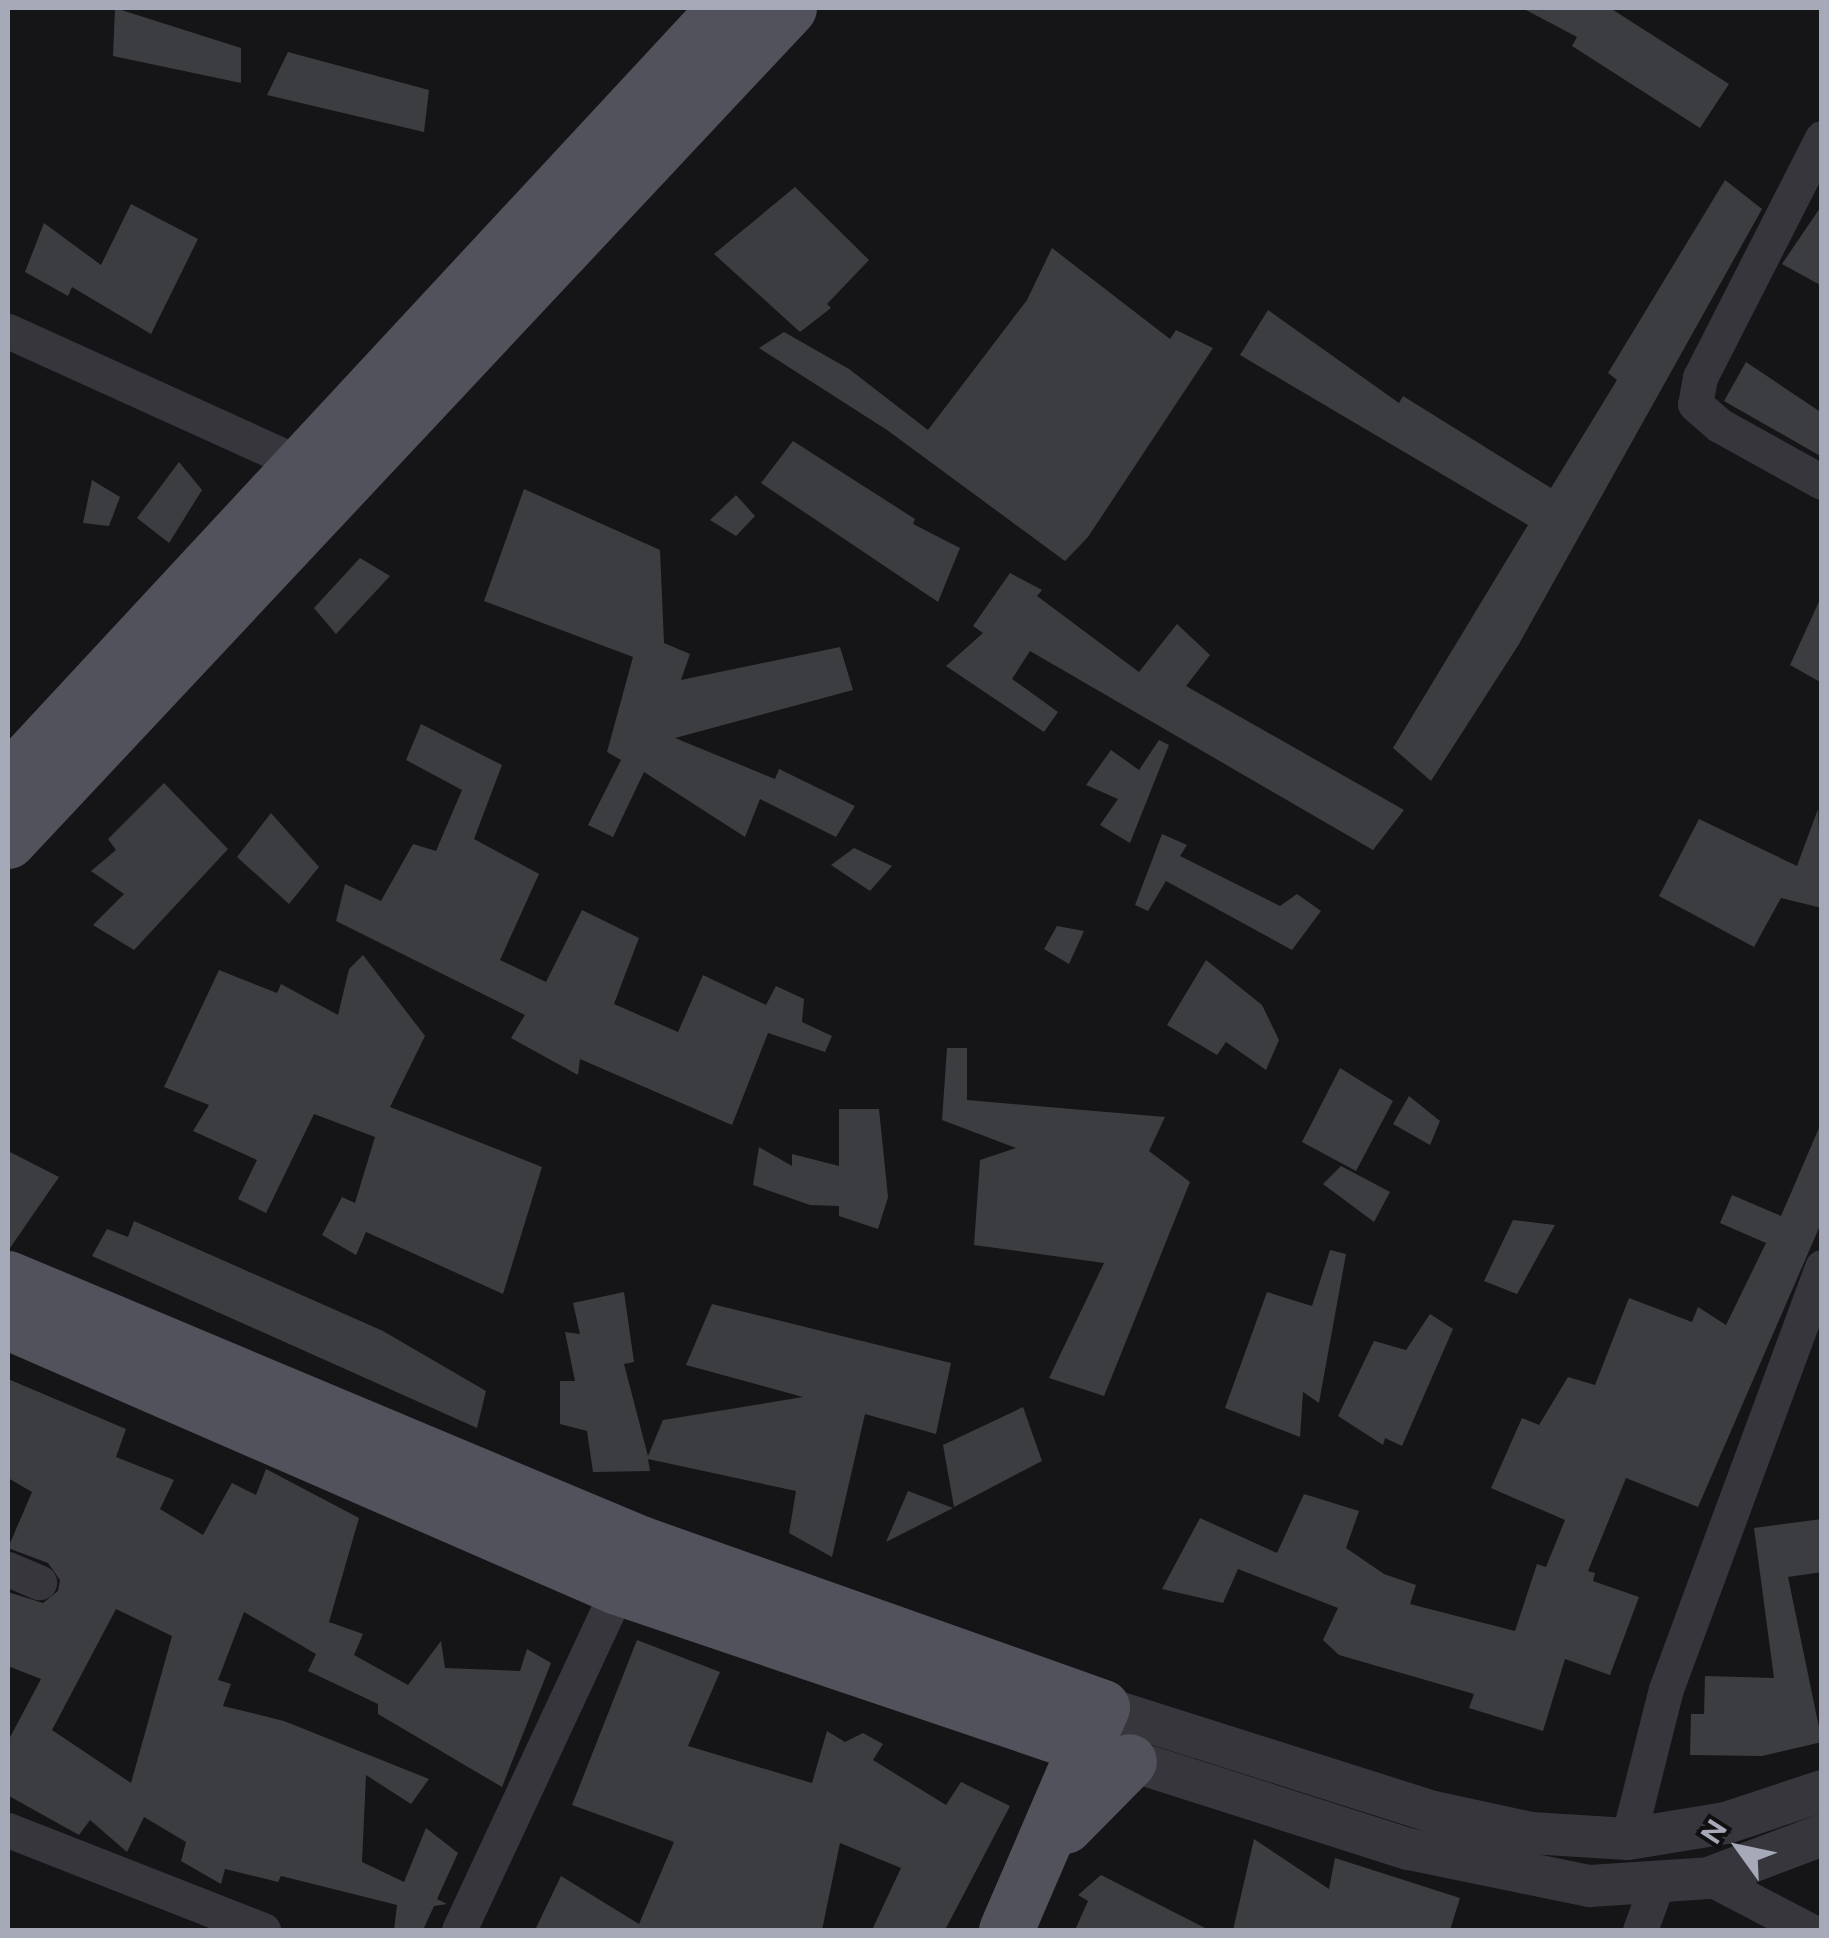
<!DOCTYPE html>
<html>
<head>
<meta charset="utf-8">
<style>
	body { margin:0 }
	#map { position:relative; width:1829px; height:1938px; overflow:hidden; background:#151517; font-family:"Public Sans",sans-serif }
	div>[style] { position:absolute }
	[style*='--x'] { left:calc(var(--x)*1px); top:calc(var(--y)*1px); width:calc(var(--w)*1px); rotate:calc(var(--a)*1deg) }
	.building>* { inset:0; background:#3c3d41 }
	.minor>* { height:35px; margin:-17.5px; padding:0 17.5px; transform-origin:17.5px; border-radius:17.5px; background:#36363c }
	.tertiary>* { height:42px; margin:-21px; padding:0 21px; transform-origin:21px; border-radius:21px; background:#36363c }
	.primary>* { height:55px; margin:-27.5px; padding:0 27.5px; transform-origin:27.5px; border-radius:27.5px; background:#51525b }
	span { translate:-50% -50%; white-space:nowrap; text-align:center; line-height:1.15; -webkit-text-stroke:9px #101012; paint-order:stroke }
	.frame { position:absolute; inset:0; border:10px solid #a6a9b7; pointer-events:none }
	.north { position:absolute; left:1689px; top:1798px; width:100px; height:100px; -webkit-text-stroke:8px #101012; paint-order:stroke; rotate:303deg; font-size:28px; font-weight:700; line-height:40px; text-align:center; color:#a6a9b7 }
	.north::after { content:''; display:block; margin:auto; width:35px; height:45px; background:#a6a9b7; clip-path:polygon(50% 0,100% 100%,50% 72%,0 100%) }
</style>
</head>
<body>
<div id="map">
	<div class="building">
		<div style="clip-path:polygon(115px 8px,241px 48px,241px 83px,113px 56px)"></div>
		<div style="clip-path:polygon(1522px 8px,1610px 8px,1729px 84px,1700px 128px,1572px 46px,1577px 37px)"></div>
		<div style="clip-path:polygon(288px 52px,429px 90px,424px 132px,267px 95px)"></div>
		<div style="clip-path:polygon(1725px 180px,1762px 209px,1519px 644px,1431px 781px,1393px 748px,1528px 525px,1240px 355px,1268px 310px,1399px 403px,1403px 396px,1551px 488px,1617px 380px,1608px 373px)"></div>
		<div style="clip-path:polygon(795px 187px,869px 260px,827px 304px,831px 308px,800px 332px,714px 254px)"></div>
		<div style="clip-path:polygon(131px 204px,198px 239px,151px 334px,72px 287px,68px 296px,25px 272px,44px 223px,101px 265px)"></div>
		<div style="clip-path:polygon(1822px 205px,1822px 286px,1782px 264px)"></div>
		<div style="clip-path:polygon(1052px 248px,1170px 339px,1176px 330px,1213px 348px,1088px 537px,1065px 561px,887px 430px,759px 348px,784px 332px,849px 369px,928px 430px,1027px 300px)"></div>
		<div style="clip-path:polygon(1746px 362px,1822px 413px,1822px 457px,1724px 401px)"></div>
		<div style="clip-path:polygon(793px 441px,915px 519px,913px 524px,960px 548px,938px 602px,761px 483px)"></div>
		<div style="clip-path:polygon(179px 462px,202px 490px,169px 543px,137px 518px)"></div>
		<div style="clip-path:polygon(92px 480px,120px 497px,109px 526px,83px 523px)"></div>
		<div style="clip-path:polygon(524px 489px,660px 550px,664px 643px,690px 654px,681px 680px,840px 647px,853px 690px,675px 738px,775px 779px,779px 769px,855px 806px,836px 837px,760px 799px,745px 837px,644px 772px,613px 837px,588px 825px,621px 760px,607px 752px,633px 657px,484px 601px)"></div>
		<div style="clip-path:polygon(736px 495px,755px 516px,736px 536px,710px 520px)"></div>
		<div style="clip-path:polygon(360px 558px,390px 576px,336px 634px,314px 608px)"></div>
		<div style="clip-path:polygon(1010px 573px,1042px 590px,1037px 596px,1139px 672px,1177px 624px,1210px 655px,1186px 686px,1404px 810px,1373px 850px,1030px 651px,1012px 679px,1058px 712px,1044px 732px,946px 666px,983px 633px,973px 626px)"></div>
		<div style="clip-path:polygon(1822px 595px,1822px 683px,1790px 665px)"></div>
		<div style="clip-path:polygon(421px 724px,502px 765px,474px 839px,539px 874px,500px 960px,546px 982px,582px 910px,639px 938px,614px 1004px,678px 1032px,703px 975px,766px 1005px,776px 986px,804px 999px,802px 1022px,832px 1036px,825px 1052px,768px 1033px,732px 1125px,580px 1059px,578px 1075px,511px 1038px,525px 1015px,336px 921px,345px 884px,381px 901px,413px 844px,436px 851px,462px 790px,406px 760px)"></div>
		<div style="clip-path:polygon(1159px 740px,1169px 745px,1130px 843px,1100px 825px,1118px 799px,1086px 785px,1111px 750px,1139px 770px)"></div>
		<div style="clip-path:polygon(164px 783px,228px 849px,134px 950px,93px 925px,124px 894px,91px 871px,116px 850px,108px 839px)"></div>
		<div style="clip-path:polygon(1818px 809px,1822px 908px,1781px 898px,1754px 947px,1659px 896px,1699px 819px,1797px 866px)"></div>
		<div style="clip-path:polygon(271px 813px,319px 867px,289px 904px,237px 857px)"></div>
		<div style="clip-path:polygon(1162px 834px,1187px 845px,1180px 856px,1280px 906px,1297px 894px,1321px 911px,1292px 950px,1166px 881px,1148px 911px,1135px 905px)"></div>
		<div style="clip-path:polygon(854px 848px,892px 866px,870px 891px,831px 865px)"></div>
		<div style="clip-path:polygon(1057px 926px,1084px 931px,1069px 964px,1044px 949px)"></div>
		<div style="clip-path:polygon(363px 955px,425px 1036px,390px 1107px,542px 1167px,503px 1294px,366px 1232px,356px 1255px,322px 1235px,342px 1197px,355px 1203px,375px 1137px,314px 1114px,266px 1213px,238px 1199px,257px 1160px,193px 1131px,209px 1105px,164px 1087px,219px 970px,277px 993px,281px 984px,338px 1015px,349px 969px)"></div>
		<div style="clip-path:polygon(1206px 960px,1262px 1005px,1279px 1040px,1266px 1070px,1226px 1042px,1217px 1055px,1167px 1025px)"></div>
		<div style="clip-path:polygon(947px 1048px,967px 1048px,967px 1100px,1165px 1117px,1149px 1151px,1190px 1182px,1104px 1396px,1049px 1378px,1104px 1263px,974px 1245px,980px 1160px,1016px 1148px,942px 1120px)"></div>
		<div style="clip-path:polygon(1340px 1068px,1393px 1101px,1356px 1171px,1302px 1142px)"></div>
		<div style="clip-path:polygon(1409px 1096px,1440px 1121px,1430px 1145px,1393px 1124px)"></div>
		<div style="clip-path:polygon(839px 1109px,879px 1109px,888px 1197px,878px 1229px,839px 1216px,839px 1206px,810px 1205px,753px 1185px,759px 1147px,792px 1166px,792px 1154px,839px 1166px)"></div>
		<div style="clip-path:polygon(1822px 1121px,1822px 1221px,1698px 1507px,1626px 1478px,1588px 1571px,1595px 1573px,1593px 1581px,1639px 1597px,1610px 1675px,1565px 1659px,1543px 1731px,1469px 1708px,1474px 1694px,1339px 1655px,1323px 1640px,1338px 1608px,1238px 1569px,1223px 1603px,1162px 1589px,1200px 1518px,1277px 1553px,1304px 1494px,1359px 1511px,1346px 1548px,1384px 1574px,1416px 1585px,1410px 1604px,1515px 1631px,1537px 1564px,1546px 1567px,1565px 1520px,1491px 1488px,1522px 1418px,1539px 1425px,1568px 1377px,1595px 1385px,1629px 1298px,1692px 1322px,1698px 1307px,1726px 1325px,1766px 1243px,1720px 1223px,1732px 1195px,1781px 1216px)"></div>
		<div style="clip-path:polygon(8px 1151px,59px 1177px,10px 1248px,8px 1247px)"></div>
		<div style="clip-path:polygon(1341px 1166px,1390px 1192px,1374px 1222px,1323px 1184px)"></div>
		<div style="clip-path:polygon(1513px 1220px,1555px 1225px,1517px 1294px,1484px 1281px)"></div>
		<div style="clip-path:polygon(134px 1221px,383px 1331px,486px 1391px,477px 1428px,92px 1256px,107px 1229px,128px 1237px)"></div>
		<div style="clip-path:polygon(1330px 1250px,1346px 1254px,1319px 1403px,1303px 1392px,1300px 1437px,1225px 1408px,1267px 1292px,1312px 1306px)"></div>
		<div style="clip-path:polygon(624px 1292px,634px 1362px,624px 1364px,648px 1456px,663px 1420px,803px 1397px,686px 1365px,712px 1304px,951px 1363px,936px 1434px,865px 1414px,832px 1557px,789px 1533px,796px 1491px,648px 1459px,650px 1471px,593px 1472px,587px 1431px,560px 1424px,560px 1381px,575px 1381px,565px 1332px,580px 1334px,573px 1303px)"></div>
		<div style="clip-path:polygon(1430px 1314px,1453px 1329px,1402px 1446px,1385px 1438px,1383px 1445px,1338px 1416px,1374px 1341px,1406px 1350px)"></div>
		<div style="clip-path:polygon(evenodd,8px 1379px,126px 1429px,116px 1457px,174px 1480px,160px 1509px,203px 1535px,232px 1483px,256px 1495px,266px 1469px,359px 1518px,329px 1622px,363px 1634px,354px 1655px,408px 1685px,441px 1641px,445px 1668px,520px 1671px,527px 1649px,551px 1663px,502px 1787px,378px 1714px,378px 1704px,308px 1671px,316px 1654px,244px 1612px,218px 1680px,231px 1684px,223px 1706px,284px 1721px,429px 1779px,411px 1804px,366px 1775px,362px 1862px,404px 1882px,426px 1828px,458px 1853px,437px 1899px,447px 1904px,434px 1906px,423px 1930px,394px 1930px,397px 1905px,281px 1876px,278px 1882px,225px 1869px,221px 1884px,181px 1861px,186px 1842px,144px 1817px,127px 1852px,90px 1820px,79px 1835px,9px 1796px,8px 1741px,41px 1679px,8px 1666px,8px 1592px,43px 1603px,58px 1591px,60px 1580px,48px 1563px,8px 1548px,32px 1492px,8px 1478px,8px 1379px,116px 1609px,172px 1636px,131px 1783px,52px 1730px,116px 1609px)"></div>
		<div style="clip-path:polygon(1023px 1407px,1042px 1461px,954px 1507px,943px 1445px)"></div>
		<div style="clip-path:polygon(908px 1491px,953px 1508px,886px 1542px)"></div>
		<div style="clip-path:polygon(1822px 1519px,1822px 1572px,1788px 1577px,1822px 1742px,1762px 1756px,1690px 1755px,1691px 1714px,1704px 1714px,1705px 1676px,1774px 1678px,1754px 1528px)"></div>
		<div style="clip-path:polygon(637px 1640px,720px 1672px,688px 1746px,812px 1783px,827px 1731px,845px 1742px,863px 1733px,883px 1744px,873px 1760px,946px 1805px,961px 1782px,1010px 1806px,945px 1930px,872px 1930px,901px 1868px,840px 1843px,822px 1930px,535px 1930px,561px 1876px,639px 1924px,674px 1842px,572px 1805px)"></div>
		<div style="clip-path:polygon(1254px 1839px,1329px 1889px,1335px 1858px,1460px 1898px,1450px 1930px,1233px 1930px)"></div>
		<div style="clip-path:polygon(1101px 1875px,1209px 1930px,1075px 1930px,1088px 1901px,1078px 1895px)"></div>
	</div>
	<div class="minor">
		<div style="--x:1822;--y:138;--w:268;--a:117"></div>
		<div style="--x:1700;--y:377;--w:27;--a:100"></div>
		<div style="--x:1695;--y:404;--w:32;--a:41"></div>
		<div style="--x:1719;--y:425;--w:118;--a:29"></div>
		<div style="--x:8;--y:331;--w:338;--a:24.4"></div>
		<div style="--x:8;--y:1569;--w:34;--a:23"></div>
		<div style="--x:8;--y:1830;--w:274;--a:21.4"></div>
		<div style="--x:1628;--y:1839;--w:155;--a:-75.8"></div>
		<div style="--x:1666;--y:1689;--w:450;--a:-69.7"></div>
		<div style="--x:1709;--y:1878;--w:113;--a:27.5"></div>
		<div style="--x:459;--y:1930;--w:398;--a:-65"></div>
		<div style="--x:1640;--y:1930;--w:49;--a:-69.7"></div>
	</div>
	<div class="tertiary">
		<div style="--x:1102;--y:1707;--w:348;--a:17.6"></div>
		<div style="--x:1434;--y:1812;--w:99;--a:12.2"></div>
		<div style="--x:1531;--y:1833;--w:97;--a:3.5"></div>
		<div style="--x:1628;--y:1839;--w:99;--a:-9.3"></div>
		<div style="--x:1726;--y:1823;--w:101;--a:-18.4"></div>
		<div style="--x:1101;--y:1751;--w:323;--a:17.7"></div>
		<div style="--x:1409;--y:1849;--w:185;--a:11.6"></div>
		<div style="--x:1590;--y:1886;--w:119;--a:-3.8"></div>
		<div style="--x:1709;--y:1878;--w:121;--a:-20.8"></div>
	</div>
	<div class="primary">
		<div style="--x:8;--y:780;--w:1054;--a:-47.12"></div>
		<div style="--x:8;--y:841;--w:1142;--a:-46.85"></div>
		<div style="--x:8;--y:1278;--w:685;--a:22.75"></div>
		<div style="--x:640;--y:1543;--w:490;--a:19.5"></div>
		<div style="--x:1102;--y:1707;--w:243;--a:113.3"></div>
		<div style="--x:8;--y:1322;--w:664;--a:23.52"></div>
		<div style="--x:617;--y:1587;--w:495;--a:18.7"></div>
		<div style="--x:1065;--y:1826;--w:91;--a:-45.4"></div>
	</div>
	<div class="frame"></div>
	<div class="north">N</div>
</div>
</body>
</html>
